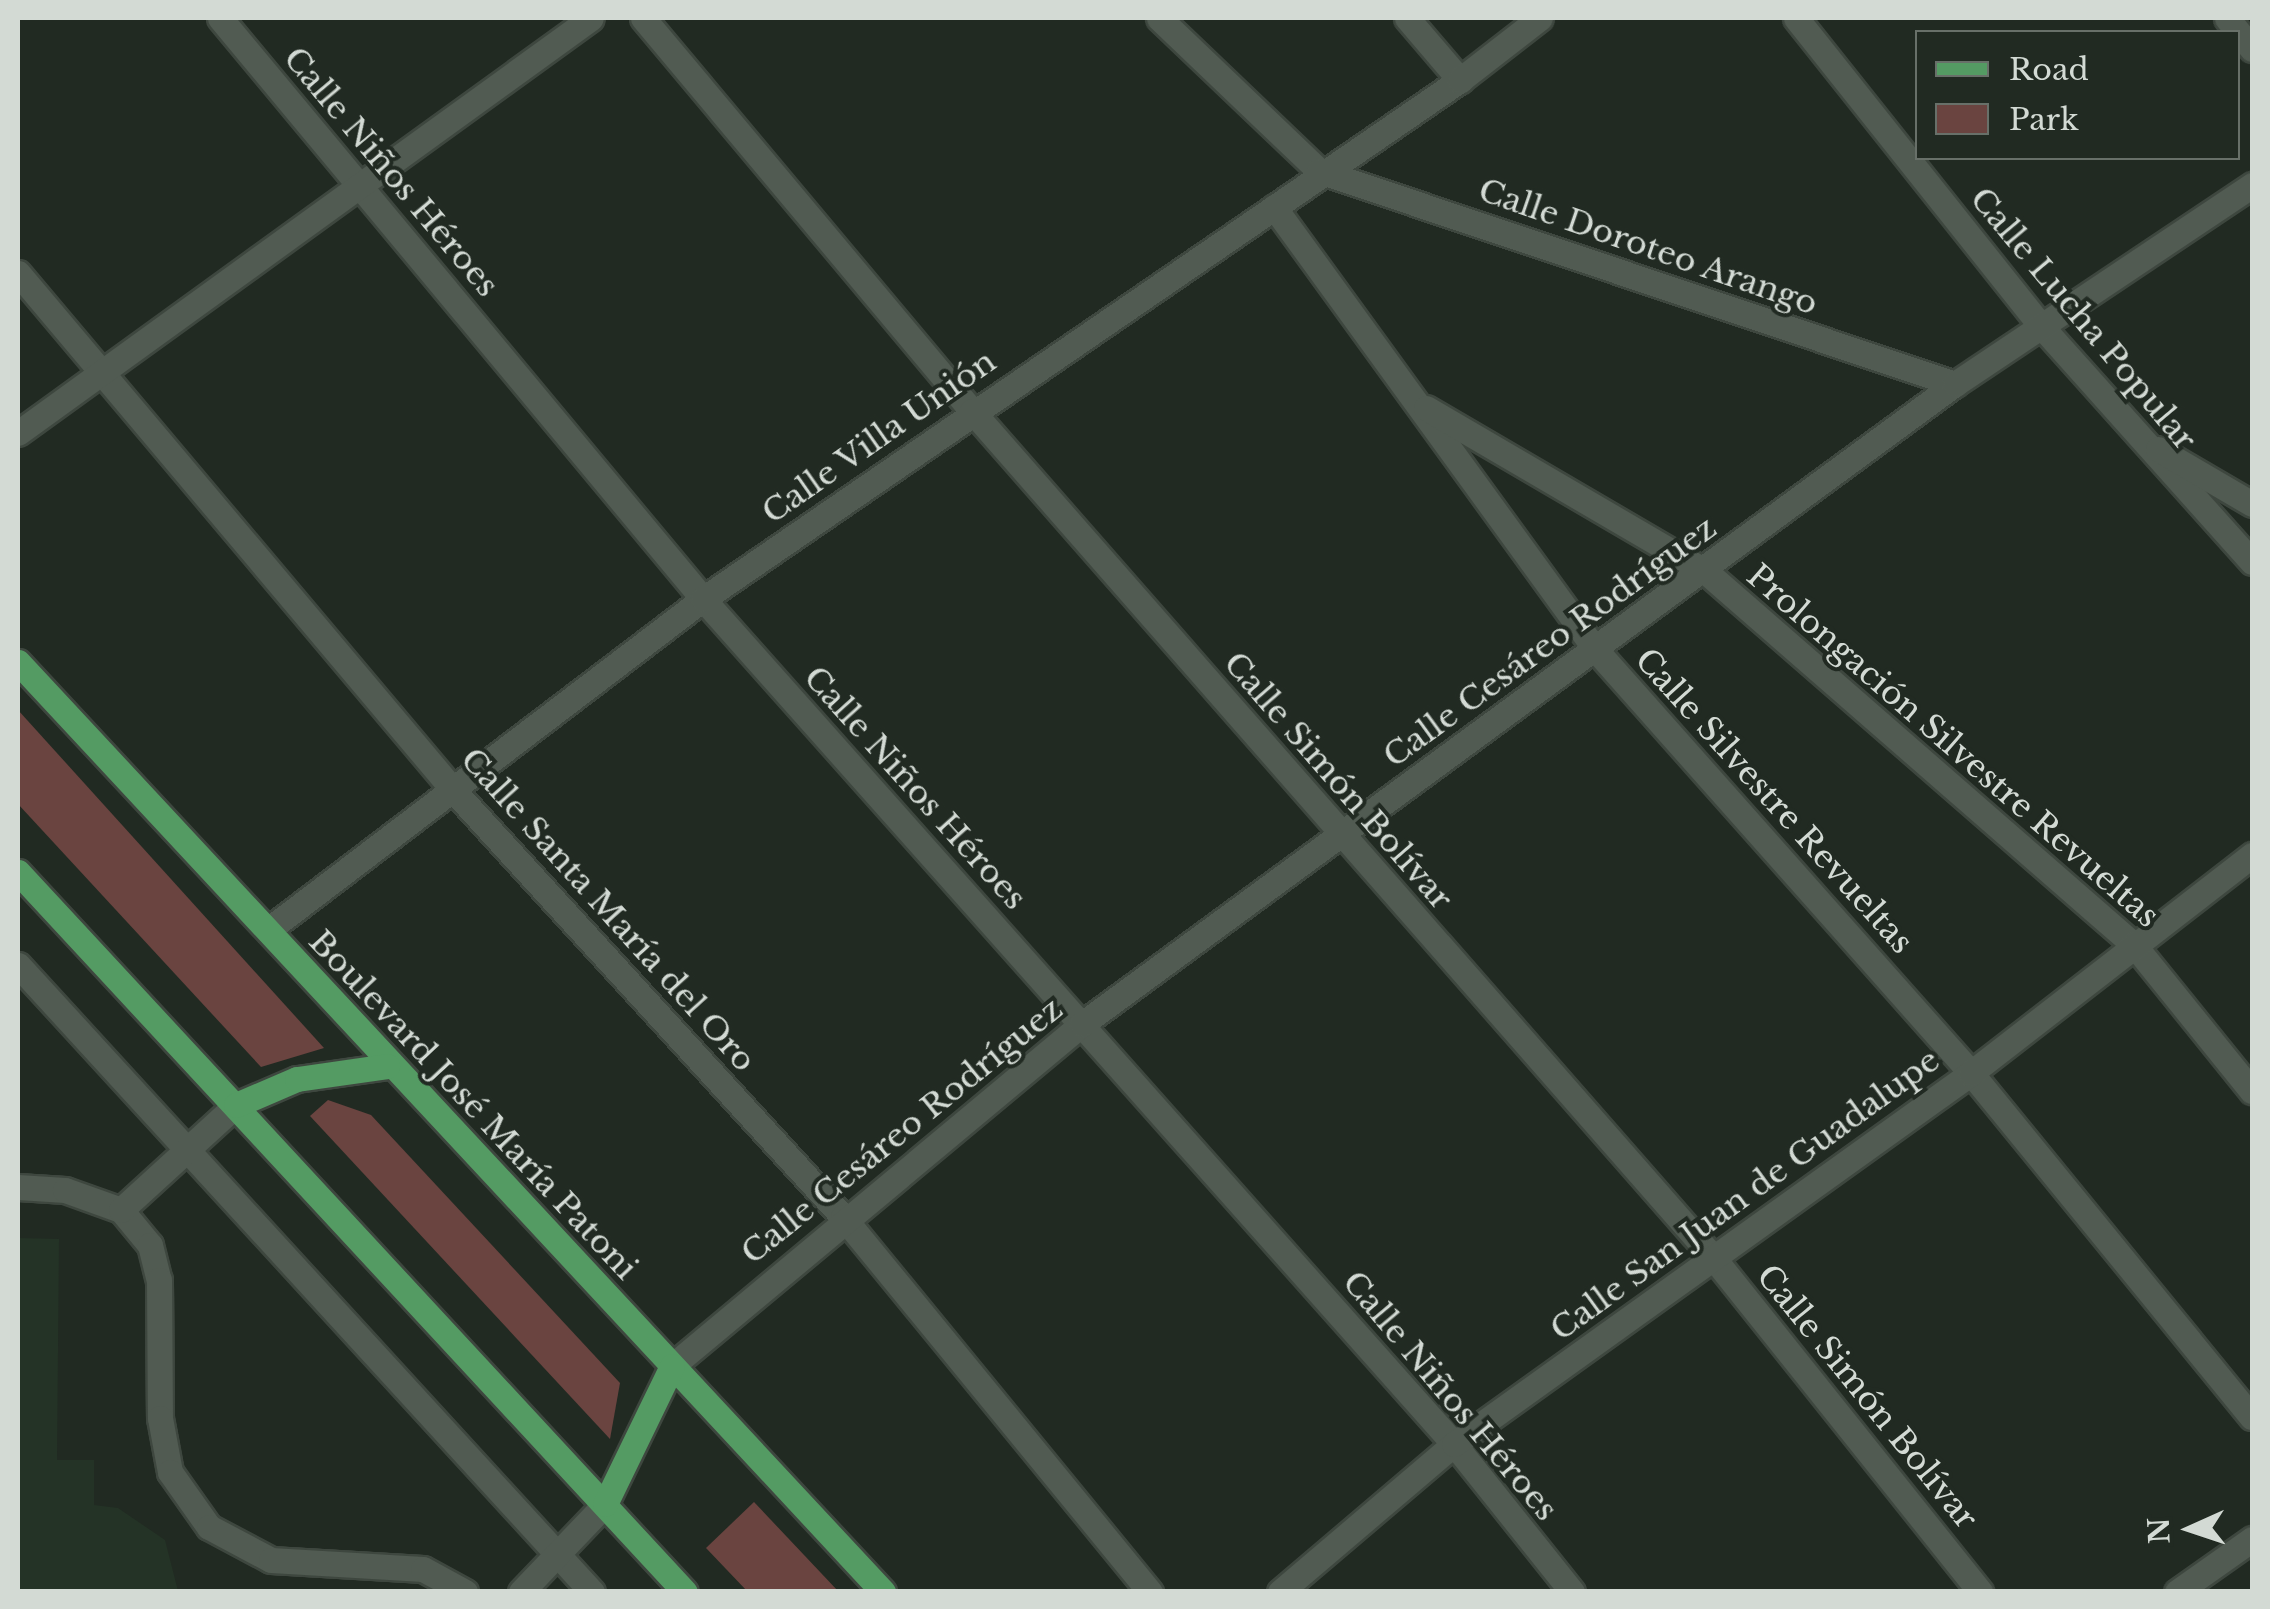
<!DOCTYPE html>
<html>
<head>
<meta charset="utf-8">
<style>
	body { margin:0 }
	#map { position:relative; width:2270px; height:1609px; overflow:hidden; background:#212a22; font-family:"Libre Baskerville",serif }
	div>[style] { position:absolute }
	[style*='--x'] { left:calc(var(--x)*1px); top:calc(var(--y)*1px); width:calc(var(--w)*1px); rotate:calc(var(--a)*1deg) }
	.built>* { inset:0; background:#243326 }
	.green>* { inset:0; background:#6a4440 }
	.roads { filter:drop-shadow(2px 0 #3e473f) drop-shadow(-2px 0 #3e473f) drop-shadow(0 2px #3e473f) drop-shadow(0 -2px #3e473f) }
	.minor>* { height:25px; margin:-12.5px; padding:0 12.5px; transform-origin:12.5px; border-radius:12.5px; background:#515b52 }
	.major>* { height:25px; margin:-12.5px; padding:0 12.5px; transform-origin:12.5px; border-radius:12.5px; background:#549b63 }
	span { translate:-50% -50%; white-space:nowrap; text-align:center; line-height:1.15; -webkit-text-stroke:8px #212a22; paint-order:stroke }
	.street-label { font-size:32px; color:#d3dad4 }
	.frame { position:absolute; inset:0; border:20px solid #d3dad4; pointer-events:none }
	.legend { position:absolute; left:1915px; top:30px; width:325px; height:130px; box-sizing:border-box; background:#212a22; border:2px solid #687069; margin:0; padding:12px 18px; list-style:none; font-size:30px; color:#d3dad4 }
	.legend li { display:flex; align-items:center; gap:20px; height:50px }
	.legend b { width:50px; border:2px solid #687069 }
	.north { position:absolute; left:2140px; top:1479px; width:100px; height:100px; -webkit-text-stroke:8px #212a22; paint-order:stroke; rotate:267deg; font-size:28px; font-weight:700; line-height:40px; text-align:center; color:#d3dad4 }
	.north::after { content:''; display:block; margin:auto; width:35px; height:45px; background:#d3dad4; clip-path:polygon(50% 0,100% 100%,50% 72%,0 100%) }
</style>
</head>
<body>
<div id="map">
	<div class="built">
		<div style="clip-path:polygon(18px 1238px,59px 1239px,57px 1460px,94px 1460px,94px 1505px,118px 1508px,165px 1540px,178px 1591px,18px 1591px)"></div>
	</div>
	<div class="green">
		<div style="clip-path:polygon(18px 710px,324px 1048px,261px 1067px,18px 804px)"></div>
		<div style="clip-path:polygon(328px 1100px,371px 1115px,620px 1383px,610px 1439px,310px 1116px)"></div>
		<div style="clip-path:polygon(754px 1502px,838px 1591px,747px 1591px,706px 1548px)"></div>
	</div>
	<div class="roads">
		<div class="minor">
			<div style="--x:220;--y:18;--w:756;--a:50.26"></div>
			<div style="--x:703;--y:599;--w:1130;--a:48.37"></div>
			<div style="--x:1454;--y:1444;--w:189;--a:51.4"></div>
			<div style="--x:643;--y:18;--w:513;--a:50.07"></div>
			<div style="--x:972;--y:411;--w:1123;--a:48.79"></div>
			<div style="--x:1712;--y:1256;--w:430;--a:51.4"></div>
			<div style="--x:1159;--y:18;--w:221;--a:43.7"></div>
			<div style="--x:1319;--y:171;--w:671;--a:18.52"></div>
			<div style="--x:1407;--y:18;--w:82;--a:49.5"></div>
			<div style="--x:1796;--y:18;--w:395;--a:51.5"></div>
			<div style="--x:2042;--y:327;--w:315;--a:48.2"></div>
			<div style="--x:2227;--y:18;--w:40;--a:51"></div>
			<div style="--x:1274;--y:207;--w:546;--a:54.01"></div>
			<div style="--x:1595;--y:649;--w:567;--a:48.43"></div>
			<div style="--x:1971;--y:1073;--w:444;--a:50.8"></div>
			<div style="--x:18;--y:273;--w:677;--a:49.91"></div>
			<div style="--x:454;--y:791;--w:577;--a:47.6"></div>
			<div style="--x:843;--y:1217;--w:485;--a:50.7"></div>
			<div style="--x:1426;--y:408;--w:323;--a:30.3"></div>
			<div style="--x:1705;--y:571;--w:569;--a:41.08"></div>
			<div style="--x:2134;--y:945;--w:188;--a:51.1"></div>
			<div style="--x:18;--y:433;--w:707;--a:-35.91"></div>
			<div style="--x:2158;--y:449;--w:109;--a:30.3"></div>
			<div style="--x:268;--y:930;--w:547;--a:-37.27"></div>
			<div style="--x:703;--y:599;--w:918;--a:-34.43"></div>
			<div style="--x:1460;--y:80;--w:101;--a:-37.8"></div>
			<div style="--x:18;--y:965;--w:850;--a:47.53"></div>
			<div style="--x:18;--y:1187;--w:47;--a:3.7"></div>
			<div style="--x:65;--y:1190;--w:59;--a:19.7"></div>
			<div style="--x:121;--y:1210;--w:45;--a:50.4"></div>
			<div style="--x:150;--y:1245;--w:36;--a:76"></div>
			<div style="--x:159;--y:1280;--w:138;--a:89.6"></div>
			<div style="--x:160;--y:1418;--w:55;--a:79.5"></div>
			<div style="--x:170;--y:1472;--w:67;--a:54.7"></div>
			<div style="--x:209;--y:1527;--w:70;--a:28"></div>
			<div style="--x:271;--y:1560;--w:152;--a:3.4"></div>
			<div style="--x:423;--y:1569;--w:48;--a:28.7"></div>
			<div style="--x:121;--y:1210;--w:156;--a:-42.4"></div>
			<div style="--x:672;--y:1366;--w:534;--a:-39.83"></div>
			<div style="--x:1082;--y:1024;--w:1082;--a:-36.25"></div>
			<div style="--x:1955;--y:384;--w:358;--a:-33.8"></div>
			<div style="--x:521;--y:1592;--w:122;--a:-46.3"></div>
			<div style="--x:1280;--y:1592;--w:228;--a:-40.4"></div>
			<div style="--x:1454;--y:1444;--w:636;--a:-35.66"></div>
			<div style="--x:1971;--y:1073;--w:356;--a:-37.8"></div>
			<div style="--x:2177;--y:1592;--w:92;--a:-35.2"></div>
		</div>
		<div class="major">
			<div style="--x:18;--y:662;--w:1270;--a:47.07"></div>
			<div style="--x:18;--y:872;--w:981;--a:47.19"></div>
			<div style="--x:236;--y:1105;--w:66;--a:-23.1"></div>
			<div style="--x:297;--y:1079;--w:91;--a:-8.2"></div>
			<div style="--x:605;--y:1504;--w:153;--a:-64.1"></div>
		</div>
	</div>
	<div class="street-label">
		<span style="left:391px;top:172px;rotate:50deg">Calle Niños Héroes</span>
		<span style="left:1648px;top:247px;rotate:19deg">Calle Doroteo Arango</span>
		<span style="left:2083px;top:319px;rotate:50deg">Calle Lucha Popular</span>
		<span style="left:879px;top:437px;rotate:-35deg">Calle Villa Unión</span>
		<span style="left:1550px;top:642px;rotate:-36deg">Calle Cesáreo Rodríguez</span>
		<span style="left:1953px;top:746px;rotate:41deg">Prolongación Silvestre Revueltas</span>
		<span style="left:1338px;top:781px;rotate:49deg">Calle Simón Bolívar</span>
		<span style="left:915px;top:788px;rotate:48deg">Calle Niños Héroes</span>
		<span style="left:1774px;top:801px;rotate:48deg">Calle Silvestre Revueltas</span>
		<span style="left:608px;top:910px;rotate:48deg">Calle Santa María del Oro</span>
		<span style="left:473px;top:1105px;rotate:47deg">Boulevard José María Patoni</span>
		<span style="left:902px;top:1131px;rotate:-39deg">Calle Cesáreo Rodríguez</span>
		<span style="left:1745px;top:1195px;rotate:-36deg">Calle San Juan de Guadalupe</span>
		<span style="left:1450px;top:1396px;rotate:50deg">Calle Niños Héroes</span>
		<span style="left:1867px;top:1397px;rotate:51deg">Calle Simón Bolívar</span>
	</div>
	<div class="frame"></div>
	<ul class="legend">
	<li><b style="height:12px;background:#549b63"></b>Road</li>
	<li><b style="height:28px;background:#6a4440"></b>Park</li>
	</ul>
	<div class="north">N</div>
</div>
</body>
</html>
